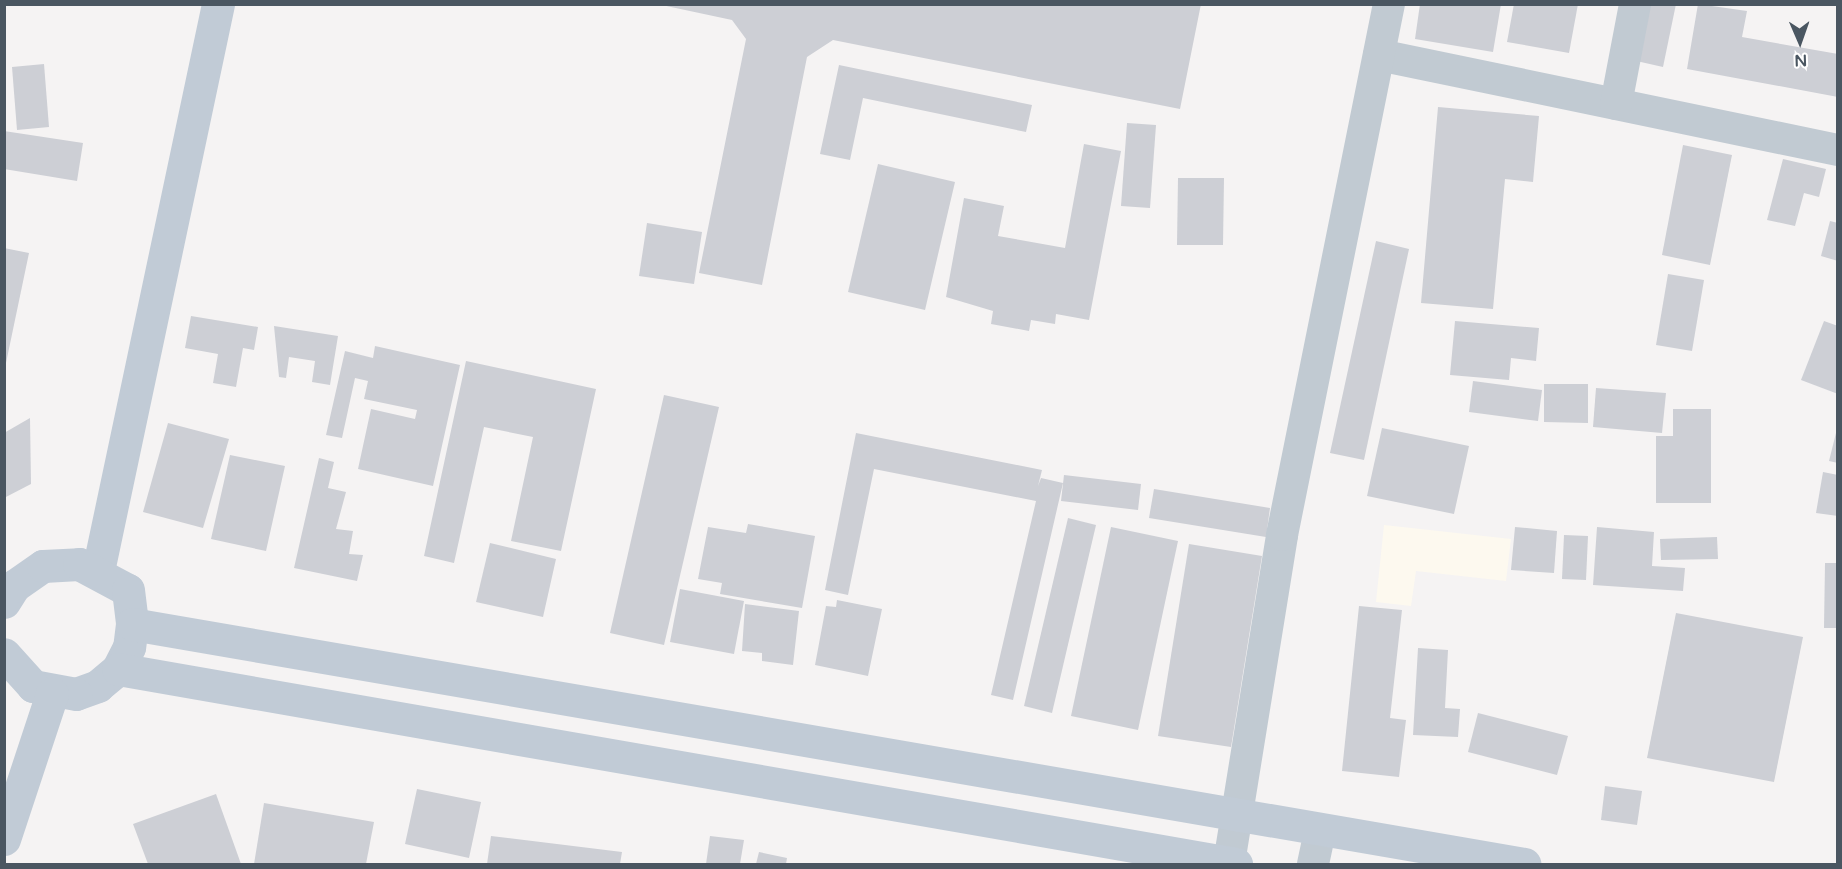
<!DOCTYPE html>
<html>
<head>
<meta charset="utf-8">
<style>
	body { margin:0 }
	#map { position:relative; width:1842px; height:869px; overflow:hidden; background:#f5f3f3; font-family:"Varela Round",sans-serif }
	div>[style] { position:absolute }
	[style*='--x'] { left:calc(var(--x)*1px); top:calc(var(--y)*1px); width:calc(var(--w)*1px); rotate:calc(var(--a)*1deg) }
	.commercial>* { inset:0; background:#fdf9ef }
	.building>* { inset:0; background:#cdcfd5 }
	.street>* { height:32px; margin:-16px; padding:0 16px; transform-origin:16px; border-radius:16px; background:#c1cad2 }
	.secondary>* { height:33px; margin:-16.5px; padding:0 16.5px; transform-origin:16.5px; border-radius:16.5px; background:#c1cbd6 }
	span { translate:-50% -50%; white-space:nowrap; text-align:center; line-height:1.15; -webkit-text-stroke:4.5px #fff; paint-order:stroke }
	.frame { position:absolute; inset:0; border:6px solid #4a5661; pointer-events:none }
	.north { position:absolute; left:1770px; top:12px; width:60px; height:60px; -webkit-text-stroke:4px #fff; paint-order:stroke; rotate:178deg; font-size:16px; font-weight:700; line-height:24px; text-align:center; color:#4a5661 }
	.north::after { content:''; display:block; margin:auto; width:21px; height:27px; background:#4a5661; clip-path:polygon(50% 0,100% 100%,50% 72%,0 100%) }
</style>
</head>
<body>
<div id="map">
	<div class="commercial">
		<div style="clip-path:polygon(1384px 525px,1511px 539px,1506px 581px,1416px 571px,1411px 606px,1376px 602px)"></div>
	</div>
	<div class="building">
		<div style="clip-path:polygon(657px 4px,1201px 4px,1180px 109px,833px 40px,807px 57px,762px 285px,699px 273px,746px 39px,732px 20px)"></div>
		<div style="clip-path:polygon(1420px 4px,1501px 4px,1493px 52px,1415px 39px)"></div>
		<div style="clip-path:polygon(1514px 4px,1578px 4px,1569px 53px,1507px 42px)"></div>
		<div style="clip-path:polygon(1645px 4px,1676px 4px,1663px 67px,1632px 60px)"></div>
		<div style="clip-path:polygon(1698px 4px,1747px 11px,1742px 37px,1838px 54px,1838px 97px,1687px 69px)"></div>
		<div style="clip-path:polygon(44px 64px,49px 127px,17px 130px,12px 67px)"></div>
		<div style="clip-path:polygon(839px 65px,1032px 105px,1026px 132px,863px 98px,850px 160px,820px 154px)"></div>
		<div style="clip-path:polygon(1438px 107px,1539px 116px,1533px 182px,1505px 179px,1493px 309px,1421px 303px)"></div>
		<div style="clip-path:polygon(1127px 123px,1156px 125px,1150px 208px,1121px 206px)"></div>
		<div style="clip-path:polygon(4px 131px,83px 143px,77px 181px,4px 169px)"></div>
		<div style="clip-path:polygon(1084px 144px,1121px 151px,1089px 320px,1056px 314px,1055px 324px,1031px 320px,1029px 331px,991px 324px,993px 311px,946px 297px,964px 198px,1004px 206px,998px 236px,1065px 248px)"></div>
		<div style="clip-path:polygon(1683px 145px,1732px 155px,1710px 265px,1662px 255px)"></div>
		<div style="clip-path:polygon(1783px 159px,1826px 169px,1819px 197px,1804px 193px,1795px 226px,1767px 220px)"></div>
		<div style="clip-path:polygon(878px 164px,955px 182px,925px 310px,848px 292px)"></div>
		<div style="clip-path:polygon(1178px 178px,1224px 178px,1223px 245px,1177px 245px)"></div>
		<div style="clip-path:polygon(1830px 221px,1838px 223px,1838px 261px,1821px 256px)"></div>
		<div style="clip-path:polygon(647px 223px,702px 232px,694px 284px,639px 276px)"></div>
		<div style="clip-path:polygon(1376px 241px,1409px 249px,1364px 460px,1330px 453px)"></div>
		<div style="clip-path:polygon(4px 248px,29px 253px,6px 363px,4px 363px)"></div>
		<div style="clip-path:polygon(1668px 274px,1704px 280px,1692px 351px,1656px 345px)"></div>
		<div style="clip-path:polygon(191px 316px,258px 327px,254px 350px,243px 348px,236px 387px,213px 383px,218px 354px,185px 348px)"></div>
		<div style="clip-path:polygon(1455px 321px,1539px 328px,1536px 361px,1511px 358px,1509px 380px,1450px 375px)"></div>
		<div style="clip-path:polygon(1824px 321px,1838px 326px,1838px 394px,1801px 380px)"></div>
		<div style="clip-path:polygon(274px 326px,338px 336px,330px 385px,312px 382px,315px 361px,289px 357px,286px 378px,279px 377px)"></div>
		<div style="clip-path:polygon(375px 346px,460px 365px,433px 486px,358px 469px,371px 409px,415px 419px,417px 410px,364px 399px,368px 381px,355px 378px,342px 438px,326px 435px,345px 351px,373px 358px)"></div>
		<div style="clip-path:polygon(466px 361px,596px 389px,561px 551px,511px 541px,533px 437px,484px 427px,454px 563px,424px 556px)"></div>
		<div style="clip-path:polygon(1473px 381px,1542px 390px,1538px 421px,1469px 412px)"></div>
		<div style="clip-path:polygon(1544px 384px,1588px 384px,1588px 423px,1544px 422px)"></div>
		<div style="clip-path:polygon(1596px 388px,1666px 393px,1662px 433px,1593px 427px)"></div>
		<div style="clip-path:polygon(664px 395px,719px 407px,664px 645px,610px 633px)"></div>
		<div style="clip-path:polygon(1673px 409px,1711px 409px,1711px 503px,1656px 503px,1656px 436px,1673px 436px)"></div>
		<div style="clip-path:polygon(30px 418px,31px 484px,4px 498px,4px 433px)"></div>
		<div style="clip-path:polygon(168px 423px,229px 439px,203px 528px,143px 512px)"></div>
		<div style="clip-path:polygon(1382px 428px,1469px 446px,1454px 514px,1367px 496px)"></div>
		<div style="clip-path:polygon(1837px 429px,1838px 429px,1838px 463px,1829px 461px)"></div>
		<div style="clip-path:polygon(856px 433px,1042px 470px,1038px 486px,1041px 478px,1063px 483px,1013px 700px,991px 695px,1036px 501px,874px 469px,848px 595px,825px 590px)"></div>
		<div style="clip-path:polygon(230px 455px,285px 466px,266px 551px,211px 539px)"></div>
		<div style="clip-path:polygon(319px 458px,334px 462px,328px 488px,346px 492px,336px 529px,353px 531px,349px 554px,363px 555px,357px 581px,294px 568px)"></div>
		<div style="clip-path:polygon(1823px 472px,1838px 475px,1838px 516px,1816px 513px)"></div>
		<div style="clip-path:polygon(1064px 475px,1141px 484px,1138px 510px,1061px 501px)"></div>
		<div style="clip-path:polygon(1154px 489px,1270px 508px,1266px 537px,1149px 518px)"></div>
		<div style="clip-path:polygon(1068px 518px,1096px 525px,1052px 713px,1024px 706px)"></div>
		<div style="clip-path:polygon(748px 524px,815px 536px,802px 608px,720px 594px,722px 583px,698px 579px,708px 527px,746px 533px)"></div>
		<div style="clip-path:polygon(1111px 527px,1178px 541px,1138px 730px,1071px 716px)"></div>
		<div style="clip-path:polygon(1515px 527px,1557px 531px,1554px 573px,1511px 570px)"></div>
		<div style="clip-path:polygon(1597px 527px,1654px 532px,1652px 566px,1685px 568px,1683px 591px,1593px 585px)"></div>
		<div style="clip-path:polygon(1564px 535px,1588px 536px,1586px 580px,1562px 579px)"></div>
		<div style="clip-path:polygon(1717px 537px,1718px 559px,1661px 560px,1660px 539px)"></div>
		<div style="clip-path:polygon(490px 543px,556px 559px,543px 617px,476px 602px)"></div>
		<div style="clip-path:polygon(1189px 544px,1262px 556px,1231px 747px,1158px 736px)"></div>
		<div style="clip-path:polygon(1825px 563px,1838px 563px,1838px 628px,1824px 628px)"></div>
		<div style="clip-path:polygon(680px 589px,744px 601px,734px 654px,670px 642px)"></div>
		<div style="clip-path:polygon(837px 600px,882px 609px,868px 676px,815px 665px,826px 606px,836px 607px)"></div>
		<div style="clip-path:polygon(745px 604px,799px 611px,793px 665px,762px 661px,762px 653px,742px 651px)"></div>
		<div style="clip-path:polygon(1359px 606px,1402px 610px,1390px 718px,1406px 720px,1399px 777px,1342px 771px)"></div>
		<div style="clip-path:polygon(1676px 613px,1803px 637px,1774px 782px,1647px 758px)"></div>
		<div style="clip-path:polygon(1418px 648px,1448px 650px,1445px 708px,1460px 709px,1458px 737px,1413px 735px)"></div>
		<div style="clip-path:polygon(1478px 713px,1568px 736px,1557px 775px,1468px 752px)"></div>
		<div style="clip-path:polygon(1605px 786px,1642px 791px,1637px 825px,1601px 820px)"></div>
		<div style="clip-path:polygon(417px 789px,481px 802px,469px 858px,405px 844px)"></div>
		<div style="clip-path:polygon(216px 794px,241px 864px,148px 864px,133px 824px)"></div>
		<div style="clip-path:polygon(264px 803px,374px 822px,366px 864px,254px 864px)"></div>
		<div style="clip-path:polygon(491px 836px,622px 852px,620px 864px,487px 864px)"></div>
		<div style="clip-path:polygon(710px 836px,744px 840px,740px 864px,706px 864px)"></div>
		<div style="clip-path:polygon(759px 852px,787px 858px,786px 864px,756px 864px)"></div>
	</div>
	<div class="street">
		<div style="--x:1379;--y:55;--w:469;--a:11.7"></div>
		<div style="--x:1616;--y:104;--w:102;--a:-79.2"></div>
		<div style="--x:1229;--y:863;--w:332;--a:-80.8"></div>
		<div style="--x:1282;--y:535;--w:542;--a:-78.61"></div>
		<div style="--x:1313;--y:864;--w:34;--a:-78"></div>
	</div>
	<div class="secondary">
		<div style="--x:98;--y:571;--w:580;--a:-78.05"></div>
		<div style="--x:4;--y:602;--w:19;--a:-58"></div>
		<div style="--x:14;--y:586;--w:35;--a:-35"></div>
		<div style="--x:43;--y:566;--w:36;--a:-3"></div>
		<div style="--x:79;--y:564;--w:55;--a:28"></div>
		<div style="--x:128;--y:590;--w:34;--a:83"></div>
		<div style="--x:132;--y:624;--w:23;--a:97"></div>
		<div style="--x:129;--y:647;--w:25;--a:117"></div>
		<div style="--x:118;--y:669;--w:26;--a:140"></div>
		<div style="--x:98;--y:686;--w:23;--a:160"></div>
		<div style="--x:76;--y:694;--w:44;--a:-169.5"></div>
		<div style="--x:33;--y:686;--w:43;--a:-132.2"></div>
		<div style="--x:132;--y:624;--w:1413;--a:9.78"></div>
		<div style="--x:118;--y:669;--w:1135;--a:9.89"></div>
		<div style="--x:4;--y:839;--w:153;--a:-71.7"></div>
	</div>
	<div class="frame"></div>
	<div class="north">N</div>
</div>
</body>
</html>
